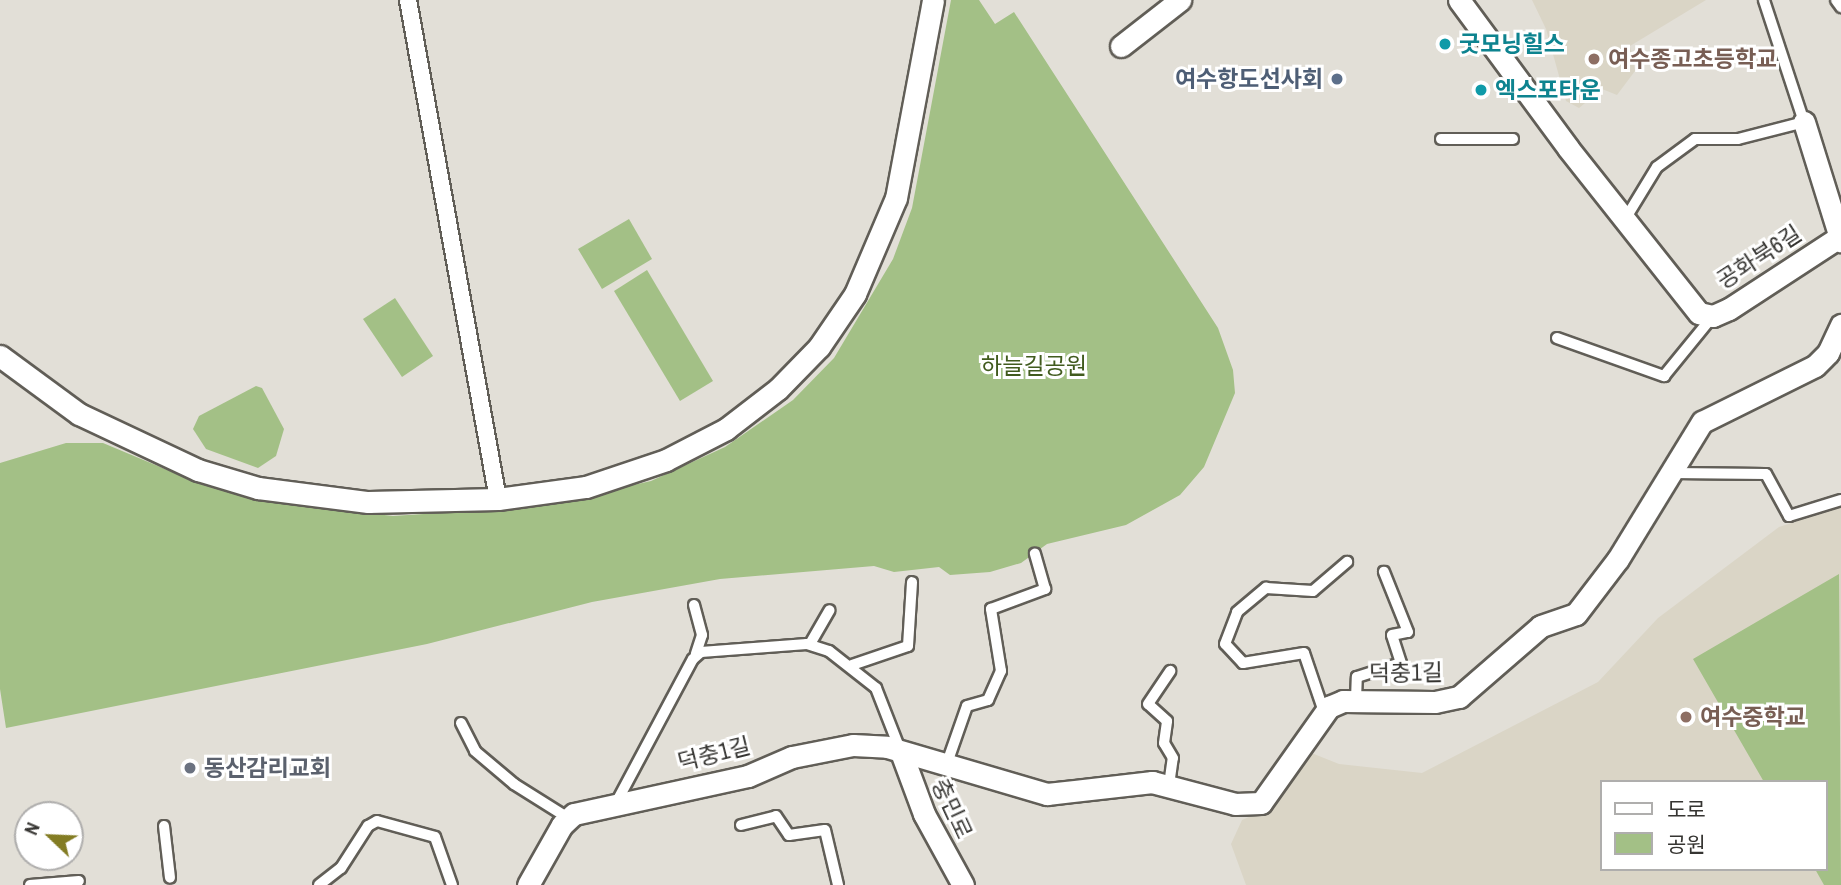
<!DOCTYPE html>
<html>
<head>
<meta charset="utf-8">
<style>
	body { margin:0 }
	#map { position:relative; width:1841px; height:885px; overflow:hidden; background:#e2dfd7; font-family:"Archivo Narrow","Noto Sans KR",sans-serif }
	div>[style] { position:absolute }
	[style*='--x'] { left:calc(var(--x)*1px); top:calc(var(--y)*1px); width:calc(var(--w)*1px); rotate:calc(var(--a)*1deg) }
	.built>* { inset:0; background:#dad5c6 }
	.green>* { inset:0; background:#a3c086 }
	.roads { filter:drop-shadow(2px 0 #615e57) drop-shadow(-2px 0 #615e57) drop-shadow(0 2px #615e57) drop-shadow(0 -2px #615e57) }
	.service>* { height:10px; margin:-5px; padding:0 5px; transform-origin:5px; border-radius:5px; background:#fff }
	.pedestrian>* { height:16px; margin:-8px; padding:0 8px; transform-origin:8px; border-radius:8px; background:#fff }
	.minor>* { height:21px; margin:-10.5px; padding:0 10.5px; transform-origin:10.5px; border-radius:10.5px; background:#fff }
	.dots>* { width:19px; height:19px; translate:-50% -50%; box-sizing:border-box; border:4px solid #fff; border-radius:50% }
	span { translate:-50% -50%; white-space:nowrap; text-align:center; line-height:1.15; -webkit-text-stroke:6px #fff; paint-order:stroke }
	.culture-label { font-size:23px; color:#0d838f; font-weight:700 }
	.left { translate:0 -50%; text-align:left }
	.education-label { font-size:23px; color:#785e54; font-weight:700 }
	.service-label { font-size:23px; color:#4e5e75; font-weight:700 }
	.right { translate:-100% -50%; text-align:right }
	.street-label { font-size:23px; color:#363532 }
	.park-label { font-size:23px; color:#415b1e }
	.worship-label { font-size:23px; color:#5b616d; font-weight:700 }
	.legend { position:absolute; left:1600px; top:780px; width:228px; height:91px; box-sizing:border-box; background:#fff; border:2px solid #afaead; margin:0; padding:9px 12px; list-style:none; font-size:21px; color:#363532 }
	.legend li { display:flex; align-items:center; gap:14px; height:35px }
	.legend b { width:35px; border:2px solid #afaead }
	.north { position:absolute; left:14px; top:801px; width:70px; height:70px; box-sizing:border-box; background:#fff; border:2px solid #afaead; border-radius:50%; rotate:293deg; font-size:19px; font-weight:700; line-height:28px; text-align:center; color:#363532 }
	.north::after { content:''; display:block; margin:auto; width:24px; height:32px; background:#837c23; clip-path:polygon(50% 0,100% 100%,50% 72%,0 100%) }
</style>
</head>
<body>
<div id="map">
	<div class="built">
		<div style="clip-path:polygon(1532px 0,1706px 0,1630px 46px,1635px 71px,1617px 95px,1602px 89px,1579px 108px,1566px 101px,1546px 29px)"></div>
		<div style="clip-path:polygon(evenodd,1841px 507px,1841px 885px,1246px 885px,1231px 844px,1242px 820px,1274px 806px,1309px 752px,1339px 764px,1422px 773px,1598px 682px,1658px 618px,1779px 527px,1841px 507px,1601px 782px,1825px 782px,1825px 869px,1601px 869px,1601px 782px)"></div>
	</div>
	<div class="green">
		<div style="clip-path:polygon(951px 0,979px 0,995px 24px,1014px 12px,1218px 328px,1233px 370px,1235px 393px,1204px 467px,1180px 495px,1126px 525px,1047px 544px,1021px 563px,990px 572px,950px 575px,939px 567px,894px 572px,874px 566px,720px 579px,592px 602px,427px 644px,6px 728px,0 689px,0 463px,66px 443px,103px 443px,196px 482px,255px 500px,393px 516px,454px 512px,585px 496px,651px 481px,725px 447px,793px 400px,834px 358px,893px 259px,912px 208px)"></div>
		<div style="clip-path:polygon(629px 219px,652px 259px,602px 289px,578px 249px)"></div>
		<div style="clip-path:polygon(647px 270px,713px 381px,680px 401px,614px 291px)"></div>
		<div style="clip-path:polygon(395px 298px,433px 356px,402px 377px,363px 319px)"></div>
		<div style="clip-path:polygon(256px 386px,262px 388px,284px 429px,276px 456px,258px 468px,206px 449px,193px 429px,199px 416px)"></div>
		<div style="clip-path:polygon(1839px 574px,1841px 885px,1824px 885px,1815px 869px,1825px 869px,1825px 782px,1764px 782px,1693px 659px)"></div>
	</div>
	<div class="roads">
		<div class="service">
			<div style="--x:1836;--y:0;--w:9;--a:54"></div>
			<div style="--x:1441;--y:139;--w:72;--a:0"></div>
			<div style="--x:1624;--y:221;--w:63;--a:-58.6"></div>
			<div style="--x:1657;--y:167;--w:47;--a:-36.4"></div>
			<div style="--x:1695;--y:139;--w:43;--a:0"></div>
			<div style="--x:1738;--y:139;--w:68;--a:-14.4"></div>
			<div style="--x:1804;--y:122;--w:128;--a:-108.2"></div>
			<div style="--x:1557;--y:338;--w:114;--a:19.6"></div>
			<div style="--x:1664;--y:376;--w:77;--a:-50.8"></div>
			<div style="--x:1672;--y:473;--w:94;--a:0.6"></div>
			<div style="--x:1766;--y:474;--w:48;--a:61.3"></div>
			<div style="--x:1789;--y:516;--w:54;--a:-17.1"></div>
			<div style="--x:694;--y:605;--w:31;--a:75"></div>
			<div style="--x:702;--y:635;--w:20;--a:108"></div>
			<div style="--x:810;--y:644;--w:39;--a:-60"></div>
			<div style="--x:852;--y:665;--w:59;--a:-18.7"></div>
			<div style="--x:908;--y:646;--w:64;--a:-86.4"></div>
			<div style="--x:1356;--y:700;--w:23;--a:-88"></div>
			<div style="--x:1357;--y:677;--w:46;--a:-17.7"></div>
			<div style="--x:1401;--y:663;--w:29;--a:-108"></div>
			<div style="--x:1392;--y:635;--w:16;--a:-11"></div>
			<div style="--x:1408;--y:632;--w:65;--a:-111.8"></div>
			<div style="--x:1324;--y:712;--w:62;--a:-108.7"></div>
			<div style="--x:1304;--y:653;--w:62;--a:170.7"></div>
			<div style="--x:1243;--y:663;--w:26;--a:-133"></div>
			<div style="--x:1225;--y:644;--w:34;--a:-69"></div>
			<div style="--x:1237;--y:612;--w:38;--a:-40"></div>
			<div style="--x:1266;--y:588;--w:47;--a:3.7"></div>
			<div style="--x:1313;--y:591;--w:45;--a:-40.5"></div>
			<div style="--x:461;--y:723;--w:31;--a:63"></div>
			<div style="--x:475;--y:751;--w:51;--a:40.2"></div>
			<div style="--x:514;--y:784;--w:64;--a:32.2"></div>
			<div style="--x:947;--y:763;--w:60;--a:-70.7"></div>
			<div style="--x:967;--y:706;--w:22;--a:-16"></div>
			<div style="--x:988;--y:700;--w:32;--a:-66"></div>
			<div style="--x:1001;--y:671;--w:63;--a:-99.2"></div>
			<div style="--x:991;--y:609;--w:58;--a:-20.3"></div>
			<div style="--x:1045;--y:589;--w:37;--a:-106"></div>
			<div style="--x:1169;--y:785;--w:27;--a:-82"></div>
			<div style="--x:1173;--y:758;--w:17;--a:-121"></div>
			<div style="--x:1164;--y:743;--w:22;--a:-82"></div>
			<div style="--x:1167;--y:721;--w:25;--a:-138"></div>
			<div style="--x:1148;--y:704;--w:40;--a:-56"></div>
			<div style="--x:616;--y:803;--w:163;--a:-61.9"></div>
			<div style="--x:693;--y:659;--w:11;--a:-41"></div>
			<div style="--x:701;--y:652;--w:106;--a:-4.3"></div>
			<div style="--x:807;--y:644;--w:23;--a:18"></div>
			<div style="--x:829;--y:651;--w:60;--a:38.2"></div>
			<div style="--x:876;--y:688;--w:69;--a:68.7"></div>
			<div style="--x:741;--y:825;--w:36;--a:-14"></div>
			<div style="--x:776;--y:816;--w:23;--a:56"></div>
			<div style="--x:789;--y:835;--w:36;--a:-8"></div>
			<div style="--x:825;--y:830;--w:57;--a:76.7"></div>
			<div style="--x:164;--y:826;--w:52;--a:83.4"></div>
			<div style="--x:30;--y:885;--w:49;--a:-4.7"></div>
			<div style="--x:319;--y:885;--w:28;--a:-38"></div>
			<div style="--x:341;--y:868;--w:50;--a:-57.3"></div>
			<div style="--x:368;--y:826;--w:10;--a:-29"></div>
			<div style="--x:377;--y:821;--w:60;--a:15.4"></div>
			<div style="--x:435;--y:837;--w:51;--a:70.5"></div>
		</div>
		<div class="pedestrian">
			<div style="--x:408;--y:0;--w:507;--a:79.78"></div>
		</div>
		<div class="minor">
			<div style="--x:1459;--y:0;--w:184;--a:53.6"></div>
			<div style="--x:1568;--y:148;--w:211;--a:51.6"></div>
			<div style="--x:1699;--y:313;--w:14;--a:12"></div>
			<div style="--x:1713;--y:316;--w:17;--a:-24"></div>
			<div style="--x:1729;--y:309;--w:134;--a:-33.1"></div>
			<div style="--x:1121;--y:46;--w:75;--a:-37.9"></div>
			<div style="--x:1804;--y:122;--w:125;--a:72.7"></div>
			<div style="--x:0;--y:356;--w:98;--a:36.3"></div>
			<div style="--x:79;--y:414;--w:132;--a:25.2"></div>
			<div style="--x:198;--y:470;--w:63;--a:16.7"></div>
			<div style="--x:258;--y:488;--w:111;--a:7.3"></div>
			<div style="--x:368;--y:502;--w:130;--a:-1.3"></div>
			<div style="--x:498;--y:499;--w:89;--a:-7.8"></div>
			<div style="--x:586;--y:487;--w:84;--a:-18.6"></div>
			<div style="--x:666;--y:460;--w:68;--a:-27.3"></div>
			<div style="--x:726;--y:429;--w:66;--a:-37.6"></div>
			<div style="--x:778;--y:389;--w:59;--a:-45.7"></div>
			<div style="--x:819;--y:347;--w:64;--a:-55.8"></div>
			<div style="--x:855;--y:294;--w:104;--a:-66.9"></div>
			<div style="--x:896;--y:198;--w:201;--a:-79.4"></div>
			<div style="--x:901;--y:752;--w:66;--a:69.6"></div>
			<div style="--x:924;--y:814;--w:81;--a:61.2"></div>
			<div style="--x:528;--y:885;--w:69;--a:-60.5"></div>
			<div style="--x:562;--y:825;--w:16;--a:-43"></div>
			<div style="--x:574;--y:814;--w:178;--a:-12.3"></div>
			<div style="--x:748;--y:776;--w:48;--a:-23.4"></div>
			<div style="--x:792;--y:757;--w:62;--a:-11.1"></div>
			<div style="--x:853;--y:745;--w:34;--a:3"></div>
			<div style="--x:887;--y:747;--w:167;--a:16.4"></div>
			<div style="--x:1047;--y:794;--w:106;--a:-6.5"></div>
			<div style="--x:1152;--y:782;--w:86;--a:14.8"></div>
			<div style="--x:1235;--y:804;--w:26;--a:-2"></div>
			<div style="--x:1261;--y:803;--w:118;--a:-54.7"></div>
			<div style="--x:1329;--y:707;--w:15;--a:-23"></div>
			<div style="--x:1343;--y:701;--w:92;--a:0.6"></div>
			<div style="--x:1435;--y:702;--w:25;--a:-12"></div>
			<div style="--x:1459;--y:697;--w:108;--a:-40.9"></div>
			<div style="--x:1541;--y:626;--w:37;--a:-19"></div>
			<div style="--x:1576;--y:614;--w:69;--a:-52.6"></div>
			<div style="--x:1618;--y:559;--w:161;--a:-58.5"></div>
			<div style="--x:1702;--y:422;--w:126;--a:-26.4"></div>
			<div style="--x:1815;--y:366;--w:18;--a:-45"></div>
			<div style="--x:1828;--y:353;--w:31;--a:-65"></div>
		</div>
	</div>
	<div class="dots">
		<div style="left:1445px;top:44px;background:#0f9aa8"></div>
		<div style="left:1594px;top:59px;background:#8d6e63"></div>
		<div style="left:1337px;top:79px;background:#5c6f8a"></div>
		<div style="left:1481px;top:90px;background:#0f9aa8"></div>
		<div style="left:1686px;top:717px;background:#8d6e63"></div>
		<div style="left:190px;top:768px;background:#6b7280"></div>
	</div>
	<div class="culture-label">
		<span class="left" style="left:1459px;top:44px">굿모닝힐스</span>
		<span class="left" style="left:1495px;top:90px">엑스포타운</span>
	</div>
	<div class="education-label">
		<span class="left" style="left:1608px;top:59px">여수종고초등학교</span>
		<span class="left" style="left:1700px;top:717px">여수중학교</span>
	</div>
	<div class="service-label">
		<span class="right" style="left:1323px;top:79px">여수항도선사회</span>
	</div>
	<div class="street-label">
		<span style="left:1759px;top:257px;rotate:-33deg">공화북6길</span>
		<span style="left:1406px;top:673px;rotate:-1deg">덕충1길</span>
		<span style="left:714px;top:754px;rotate:-14deg">덕충1길</span>
		<span style="left:952px;top:809px;rotate:65deg">충민로</span>
	</div>
	<div class="park-label">
		<span style="left:1034px;top:366px">하늘길공원</span>
	</div>
	<div class="worship-label">
		<span class="left" style="left:204px;top:768px">동산감리교회</span>
	</div>
	<ul class="legend">
	<li><b style="height:9px;background:#fff"></b>도로</li>
	<li><b style="height:19px;background:#a3c086"></b>공원</li>
	</ul>
	<div class="north">N</div>
</div>
</body>
</html>
